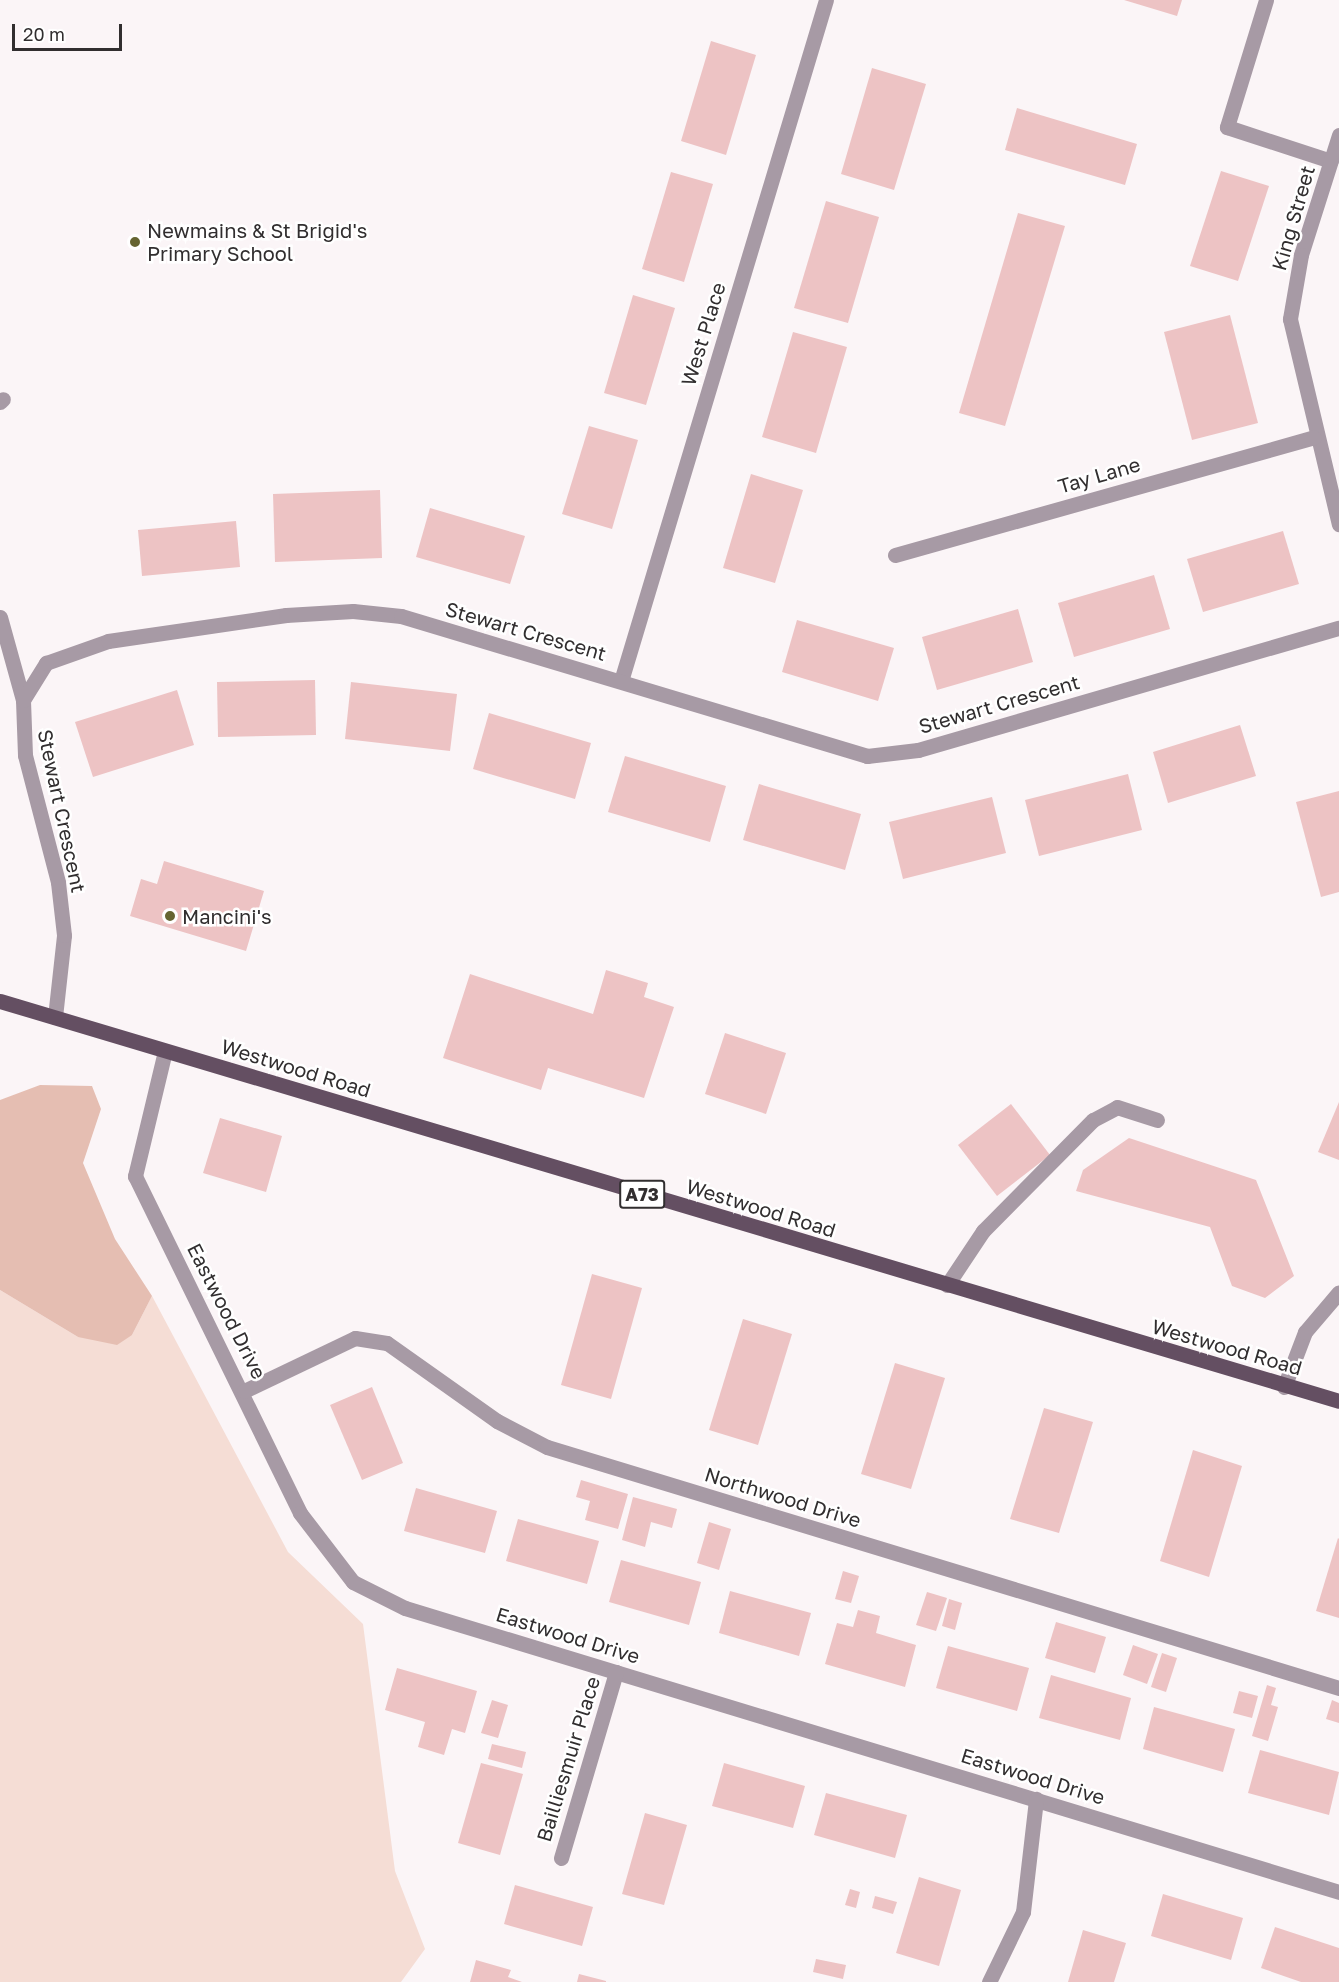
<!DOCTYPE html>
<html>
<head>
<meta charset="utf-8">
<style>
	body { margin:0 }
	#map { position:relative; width:1339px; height:1982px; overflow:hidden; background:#fbf5f7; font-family:"Golos Text",sans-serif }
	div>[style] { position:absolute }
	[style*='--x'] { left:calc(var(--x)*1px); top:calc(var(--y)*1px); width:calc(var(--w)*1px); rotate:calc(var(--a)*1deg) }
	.green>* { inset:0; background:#f5ddd5 }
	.forest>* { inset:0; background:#e5beb2 }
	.building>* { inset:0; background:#edc3c4 }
	.minor>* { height:15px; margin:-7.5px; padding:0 7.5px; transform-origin:7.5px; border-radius:7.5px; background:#a79aa5 }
	.major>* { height:15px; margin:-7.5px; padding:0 7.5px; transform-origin:7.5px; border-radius:7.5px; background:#644f62 }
	.dots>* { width:16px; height:16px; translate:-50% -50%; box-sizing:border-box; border:3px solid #fff; border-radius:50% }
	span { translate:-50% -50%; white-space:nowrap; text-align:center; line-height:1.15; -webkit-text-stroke:5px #fff; paint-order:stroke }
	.shield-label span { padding:2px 4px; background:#fff; border:2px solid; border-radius:4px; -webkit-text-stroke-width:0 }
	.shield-label { font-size:18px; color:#312e2f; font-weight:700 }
	.street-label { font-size:20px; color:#312e2f }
	.poi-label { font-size:20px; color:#312e2f }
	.left { translate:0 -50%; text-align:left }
	.scale { position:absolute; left:12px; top:24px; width:110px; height:27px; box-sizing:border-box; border:3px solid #312e2f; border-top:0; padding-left:8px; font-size:18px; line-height:21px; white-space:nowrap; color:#312e2f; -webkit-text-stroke:4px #fff; paint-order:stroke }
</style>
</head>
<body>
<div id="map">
	<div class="green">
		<div style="clip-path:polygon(0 1290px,78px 1337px,132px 1335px,152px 1296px,288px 1552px,363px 1624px,395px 1871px,425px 1949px,401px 1982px,0 1982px)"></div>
	</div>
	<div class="forest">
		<div style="clip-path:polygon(40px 1085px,92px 1086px,101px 1109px,83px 1163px,115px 1239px,152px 1296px,132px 1335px,117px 1345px,78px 1337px,0 1290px,0 1100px)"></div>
	</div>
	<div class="building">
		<div style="clip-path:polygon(1124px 0,1182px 0,1177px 16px)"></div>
		<div style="clip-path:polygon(711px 41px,756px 55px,726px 155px,681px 141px)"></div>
		<div style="clip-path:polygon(872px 68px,926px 84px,894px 190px,841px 174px)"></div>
		<div style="clip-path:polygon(1017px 108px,1137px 144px,1125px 185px,1005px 150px)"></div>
		<div style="clip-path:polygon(1221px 171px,1269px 186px,1238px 281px,1190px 266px)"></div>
		<div style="clip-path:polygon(671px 172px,713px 184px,684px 282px,642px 269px)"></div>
		<div style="clip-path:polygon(826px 201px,879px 217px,848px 323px,794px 308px)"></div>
		<div style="clip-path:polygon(1018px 213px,1065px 226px,1005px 426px,959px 413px)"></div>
		<div style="clip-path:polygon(633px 295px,675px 308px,646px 405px,604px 393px)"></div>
		<div style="clip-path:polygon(1230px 315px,1258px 423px,1192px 440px,1164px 332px)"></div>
		<div style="clip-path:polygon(793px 332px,847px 347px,816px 453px,762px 437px)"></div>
		<div style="clip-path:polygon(589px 426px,638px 440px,612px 529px,562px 514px)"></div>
		<div style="clip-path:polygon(751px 474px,803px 490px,775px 583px,723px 568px)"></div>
		<div style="clip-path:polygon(380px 490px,382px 558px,275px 562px,273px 494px)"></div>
		<div style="clip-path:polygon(430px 508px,525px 536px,510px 584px,416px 557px)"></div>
		<div style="clip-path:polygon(236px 521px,240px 567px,142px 576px,138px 530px)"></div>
		<div style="clip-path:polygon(1283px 531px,1299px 584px,1203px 612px,1187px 559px)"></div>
		<div style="clip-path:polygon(1154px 575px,1170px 629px,1074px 657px,1058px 603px)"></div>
		<div style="clip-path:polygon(1018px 609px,1033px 662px,937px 690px,922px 637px)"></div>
		<div style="clip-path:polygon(797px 620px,894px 648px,878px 701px,782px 672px)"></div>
		<div style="clip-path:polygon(315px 680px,316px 735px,218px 737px,217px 682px)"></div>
		<div style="clip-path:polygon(351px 682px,457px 694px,450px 751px,345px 739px)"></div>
		<div style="clip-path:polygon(177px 690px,194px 745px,93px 777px,75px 722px)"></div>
		<div style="clip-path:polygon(489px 713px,591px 743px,575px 799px,473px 769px)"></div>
		<div style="clip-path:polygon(1240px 725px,1256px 776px,1168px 803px,1153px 752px)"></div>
		<div style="clip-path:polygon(625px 756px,726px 786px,710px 842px,608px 812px)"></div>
		<div style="clip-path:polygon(1128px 774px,1142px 830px,1039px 856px,1025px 800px)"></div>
		<div style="clip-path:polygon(759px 784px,861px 814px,845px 870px,743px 840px)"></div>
		<div style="clip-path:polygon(1339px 791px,1339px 892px,1321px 897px,1296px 802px)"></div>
		<div style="clip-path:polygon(992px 797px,1006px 853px,903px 879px,889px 822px)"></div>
		<div style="clip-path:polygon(164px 861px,264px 891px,246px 951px,130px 916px,141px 879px,157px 884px)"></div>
		<div style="clip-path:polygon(606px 970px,648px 983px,644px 997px,674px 1007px,644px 1098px,548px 1068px,541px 1090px,443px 1058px,470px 974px,593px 1014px)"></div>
		<div style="clip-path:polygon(725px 1033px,786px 1053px,766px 1114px,705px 1094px)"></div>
		<div style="clip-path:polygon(1339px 1102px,1339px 1160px,1318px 1152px)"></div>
		<div style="clip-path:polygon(1011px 1104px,1050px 1155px,997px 1196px,958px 1145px)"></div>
		<div style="clip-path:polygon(220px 1118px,282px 1136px,266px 1192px,203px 1173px)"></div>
		<div style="clip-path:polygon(1129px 1138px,1256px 1180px,1294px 1276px,1265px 1298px,1232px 1286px,1210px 1227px,1076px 1191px,1083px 1170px)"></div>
		<div style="clip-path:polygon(592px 1274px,642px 1288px,611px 1399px,561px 1385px)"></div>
		<div style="clip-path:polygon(743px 1319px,792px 1334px,758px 1445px,709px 1430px)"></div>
		<div style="clip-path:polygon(895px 1363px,945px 1378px,911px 1489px,861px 1474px)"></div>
		<div style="clip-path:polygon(372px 1387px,403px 1463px,362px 1480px,330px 1405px)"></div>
		<div style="clip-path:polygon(1044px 1408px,1093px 1422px,1059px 1533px,1010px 1519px)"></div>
		<div style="clip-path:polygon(1193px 1450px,1242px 1466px,1209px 1577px,1160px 1561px)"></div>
		<div style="clip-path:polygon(581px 1480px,628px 1494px,618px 1529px,585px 1520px,590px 1501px,576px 1497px)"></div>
		<div style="clip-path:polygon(416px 1488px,497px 1511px,485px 1553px,404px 1531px)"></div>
		<div style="clip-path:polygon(633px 1497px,677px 1509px,672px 1528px,651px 1522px,645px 1547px,622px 1540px)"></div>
		<div style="clip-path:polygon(518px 1519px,599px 1541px,587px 1584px,506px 1561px)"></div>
		<div style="clip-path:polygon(709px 1522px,731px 1529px,719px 1570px,697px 1563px)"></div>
		<div style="clip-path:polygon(1338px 1538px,1339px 1539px,1339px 1618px,1316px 1611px)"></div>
		<div style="clip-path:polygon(621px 1560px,701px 1582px,689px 1625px,609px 1602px)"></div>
		<div style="clip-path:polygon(843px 1571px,859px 1576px,851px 1603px,835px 1599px)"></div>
		<div style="clip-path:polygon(730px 1591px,811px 1613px,799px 1656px,719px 1633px)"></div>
		<div style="clip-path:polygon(927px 1592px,947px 1598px,936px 1631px,916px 1625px)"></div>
		<div style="clip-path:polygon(949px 1599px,962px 1603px,955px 1630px,942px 1626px)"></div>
		<div style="clip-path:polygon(858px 1610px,880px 1616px,876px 1633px,916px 1645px,905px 1687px,825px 1664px,837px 1623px,853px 1627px)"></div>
		<div style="clip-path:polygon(1056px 1622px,1106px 1637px,1095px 1673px,1045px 1658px)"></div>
		<div style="clip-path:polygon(1133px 1645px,1158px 1654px,1147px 1684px,1123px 1675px)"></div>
		<div style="clip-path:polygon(948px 1646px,1029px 1668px,1017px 1711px,936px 1688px)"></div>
		<div style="clip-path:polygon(1162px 1653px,1177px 1658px,1166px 1692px,1151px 1687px)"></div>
		<div style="clip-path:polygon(397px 1668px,477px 1691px,465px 1733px,452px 1729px,444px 1755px,418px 1747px,425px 1722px,385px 1710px)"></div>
		<div style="clip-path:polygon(1051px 1675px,1131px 1698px,1120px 1740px,1039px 1718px)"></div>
		<div style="clip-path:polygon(1267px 1685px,1276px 1688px,1271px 1705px,1278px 1707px,1268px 1741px,1252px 1736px)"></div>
		<div style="clip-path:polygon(1239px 1691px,1258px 1696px,1252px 1718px,1233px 1713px)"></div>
		<div style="clip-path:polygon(492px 1700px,508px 1705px,498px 1738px,481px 1733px)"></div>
		<div style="clip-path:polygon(1332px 1700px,1339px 1703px,1339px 1723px,1326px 1719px)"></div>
		<div style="clip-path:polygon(1154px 1707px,1235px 1729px,1223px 1772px,1143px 1749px)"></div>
		<div style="clip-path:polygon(492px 1744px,526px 1752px,522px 1768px,488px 1759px)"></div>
		<div style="clip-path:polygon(1260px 1750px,1339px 1772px,1329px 1815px,1248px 1793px)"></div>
		<div style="clip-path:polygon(481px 1763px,523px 1774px,500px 1855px,458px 1843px)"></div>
		<div style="clip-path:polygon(724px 1763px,805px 1786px,793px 1828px,712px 1806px)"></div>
		<div style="clip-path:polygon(826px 1793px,907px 1815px,895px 1858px,814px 1835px)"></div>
		<div style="clip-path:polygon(645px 1813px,687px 1825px,664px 1905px,622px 1894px)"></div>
		<div style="clip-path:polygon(919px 1877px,961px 1890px,939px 1966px,896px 1953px)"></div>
		<div style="clip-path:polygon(515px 1885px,593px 1907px,582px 1946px,504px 1924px)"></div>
		<div style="clip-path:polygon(850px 1889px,860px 1892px,856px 1908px,845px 1905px)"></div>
		<div style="clip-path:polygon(1163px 1894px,1243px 1918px,1231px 1960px,1151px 1936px)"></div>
		<div style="clip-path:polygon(875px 1896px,897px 1902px,893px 1914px,872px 1908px)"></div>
		<div style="clip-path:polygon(1275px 1927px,1339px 1948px,1339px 1982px,1301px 1982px,1261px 1968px)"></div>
		<div style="clip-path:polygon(1083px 1930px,1126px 1943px,1114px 1982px,1068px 1982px)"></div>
		<div style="clip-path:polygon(816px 1959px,846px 1965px,843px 1979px,813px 1972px)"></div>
		<div style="clip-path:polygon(476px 1960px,511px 1970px,508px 1977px,522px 1982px,470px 1982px)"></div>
		<div style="clip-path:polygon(579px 1974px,606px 1981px,606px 1982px,577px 1982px)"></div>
	</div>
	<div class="minor">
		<div style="--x:1266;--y:0;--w:133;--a:107.1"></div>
		<div style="--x:1227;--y:127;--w:109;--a:18.1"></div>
		<div style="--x:1339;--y:135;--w:126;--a:107.6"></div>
		<div style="--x:1301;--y:255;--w:65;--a:99.8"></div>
		<div style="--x:1290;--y:319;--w:211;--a:76.6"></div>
		<div style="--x:0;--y:402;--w:4;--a:-45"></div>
		<div style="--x:895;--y:555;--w:435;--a:-15.7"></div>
		<div style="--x:0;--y:617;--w:86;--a:74.5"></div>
		<div style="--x:621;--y:681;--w:711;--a:-73.25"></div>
		<div style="--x:55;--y:1017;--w:82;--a:-83.7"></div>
		<div style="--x:64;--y:935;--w:53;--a:-96.5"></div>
		<div style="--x:58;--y:882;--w:131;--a:-104.6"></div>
		<div style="--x:25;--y:755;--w:55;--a:-92.1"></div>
		<div style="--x:23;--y:700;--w:44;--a:-58.1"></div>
		<div style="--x:46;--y:663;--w:66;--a:-19.5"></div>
		<div style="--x:108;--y:641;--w:180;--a:-8.3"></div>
		<div style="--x:286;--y:615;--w:67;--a:-3.4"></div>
		<div style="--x:353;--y:611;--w:48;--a:5.9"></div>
		<div style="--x:401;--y:616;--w:487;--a:16.7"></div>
		<div style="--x:867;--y:756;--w:51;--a:-6.7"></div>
		<div style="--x:918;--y:750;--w:438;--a:-16.2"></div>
		<div style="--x:165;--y:1051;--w:129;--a:103.5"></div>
		<div style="--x:135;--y:1176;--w:375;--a:63.9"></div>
		<div style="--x:300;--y:1513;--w:87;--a:52.5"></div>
		<div style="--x:353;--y:1582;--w:58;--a:26.6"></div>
		<div style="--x:405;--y:1608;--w:976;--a:16.91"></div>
		<div style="--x:947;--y:1285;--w:65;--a:-56.3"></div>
		<div style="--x:983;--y:1231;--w:156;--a:-45.3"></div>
		<div style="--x:1093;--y:1120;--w:27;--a:-28"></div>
		<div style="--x:1117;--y:1107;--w:42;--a:18"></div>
		<div style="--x:1284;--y:1387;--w:59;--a:-69.1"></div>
		<div style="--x:1305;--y:1332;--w:52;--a:-49.6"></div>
		<div style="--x:244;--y:1391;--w:123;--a:-25.5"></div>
		<div style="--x:355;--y:1338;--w:32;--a:9"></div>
		<div style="--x:387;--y:1343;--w:135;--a:35.3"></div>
		<div style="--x:497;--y:1421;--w:56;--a:27.5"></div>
		<div style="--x:547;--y:1447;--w:828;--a:16.92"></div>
		<div style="--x:561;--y:1858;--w:194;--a:-73.5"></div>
		<div style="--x:989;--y:1982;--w:78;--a:-64.1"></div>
		<div style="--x:1023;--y:1912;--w:114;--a:-83.4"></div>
	</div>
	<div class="major">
		<div style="--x:0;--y:1001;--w:1397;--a:16.63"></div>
	</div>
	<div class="dots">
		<div style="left:135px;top:242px;background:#656431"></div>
		<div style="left:170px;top:916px;background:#656431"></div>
	</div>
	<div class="shield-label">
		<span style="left:642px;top:1194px">A73</span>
	</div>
	<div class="street-label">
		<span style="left:1293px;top:218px;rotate:-74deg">King Street</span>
		<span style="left:703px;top:334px;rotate:-73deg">West Place</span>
		<span style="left:1099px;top:475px;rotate:-16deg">Tay Lane</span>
		<span style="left:526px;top:631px;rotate:16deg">Stewart Crescent</span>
		<span style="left:999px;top:704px;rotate:-16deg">Stewart Crescent</span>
		<span style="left:62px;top:811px;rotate:78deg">Stewart Crescent</span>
		<span style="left:296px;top:1068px;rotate:17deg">Westwood Road</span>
		<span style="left:761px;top:1208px;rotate:17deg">Westwood Road</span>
		<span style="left:227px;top:1311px;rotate:63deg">Eastwood Drive</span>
		<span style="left:1227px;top:1347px;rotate:16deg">Westwood Road</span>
		<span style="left:783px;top:1497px;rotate:17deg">Northwood Drive</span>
		<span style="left:568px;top:1635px;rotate:17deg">Eastwood Drive</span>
		<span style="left:568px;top:1759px;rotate:-73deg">Bailliesmuir Place</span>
		<span style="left:1033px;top:1776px;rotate:17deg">Eastwood Drive</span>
	</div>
	<div class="poi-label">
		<span class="left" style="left:147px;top:242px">Newmains &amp; St Brigid's<br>Primary School</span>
		<span class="left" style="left:182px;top:916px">Mancini's</span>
	</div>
	<div class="scale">20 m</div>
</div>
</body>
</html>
